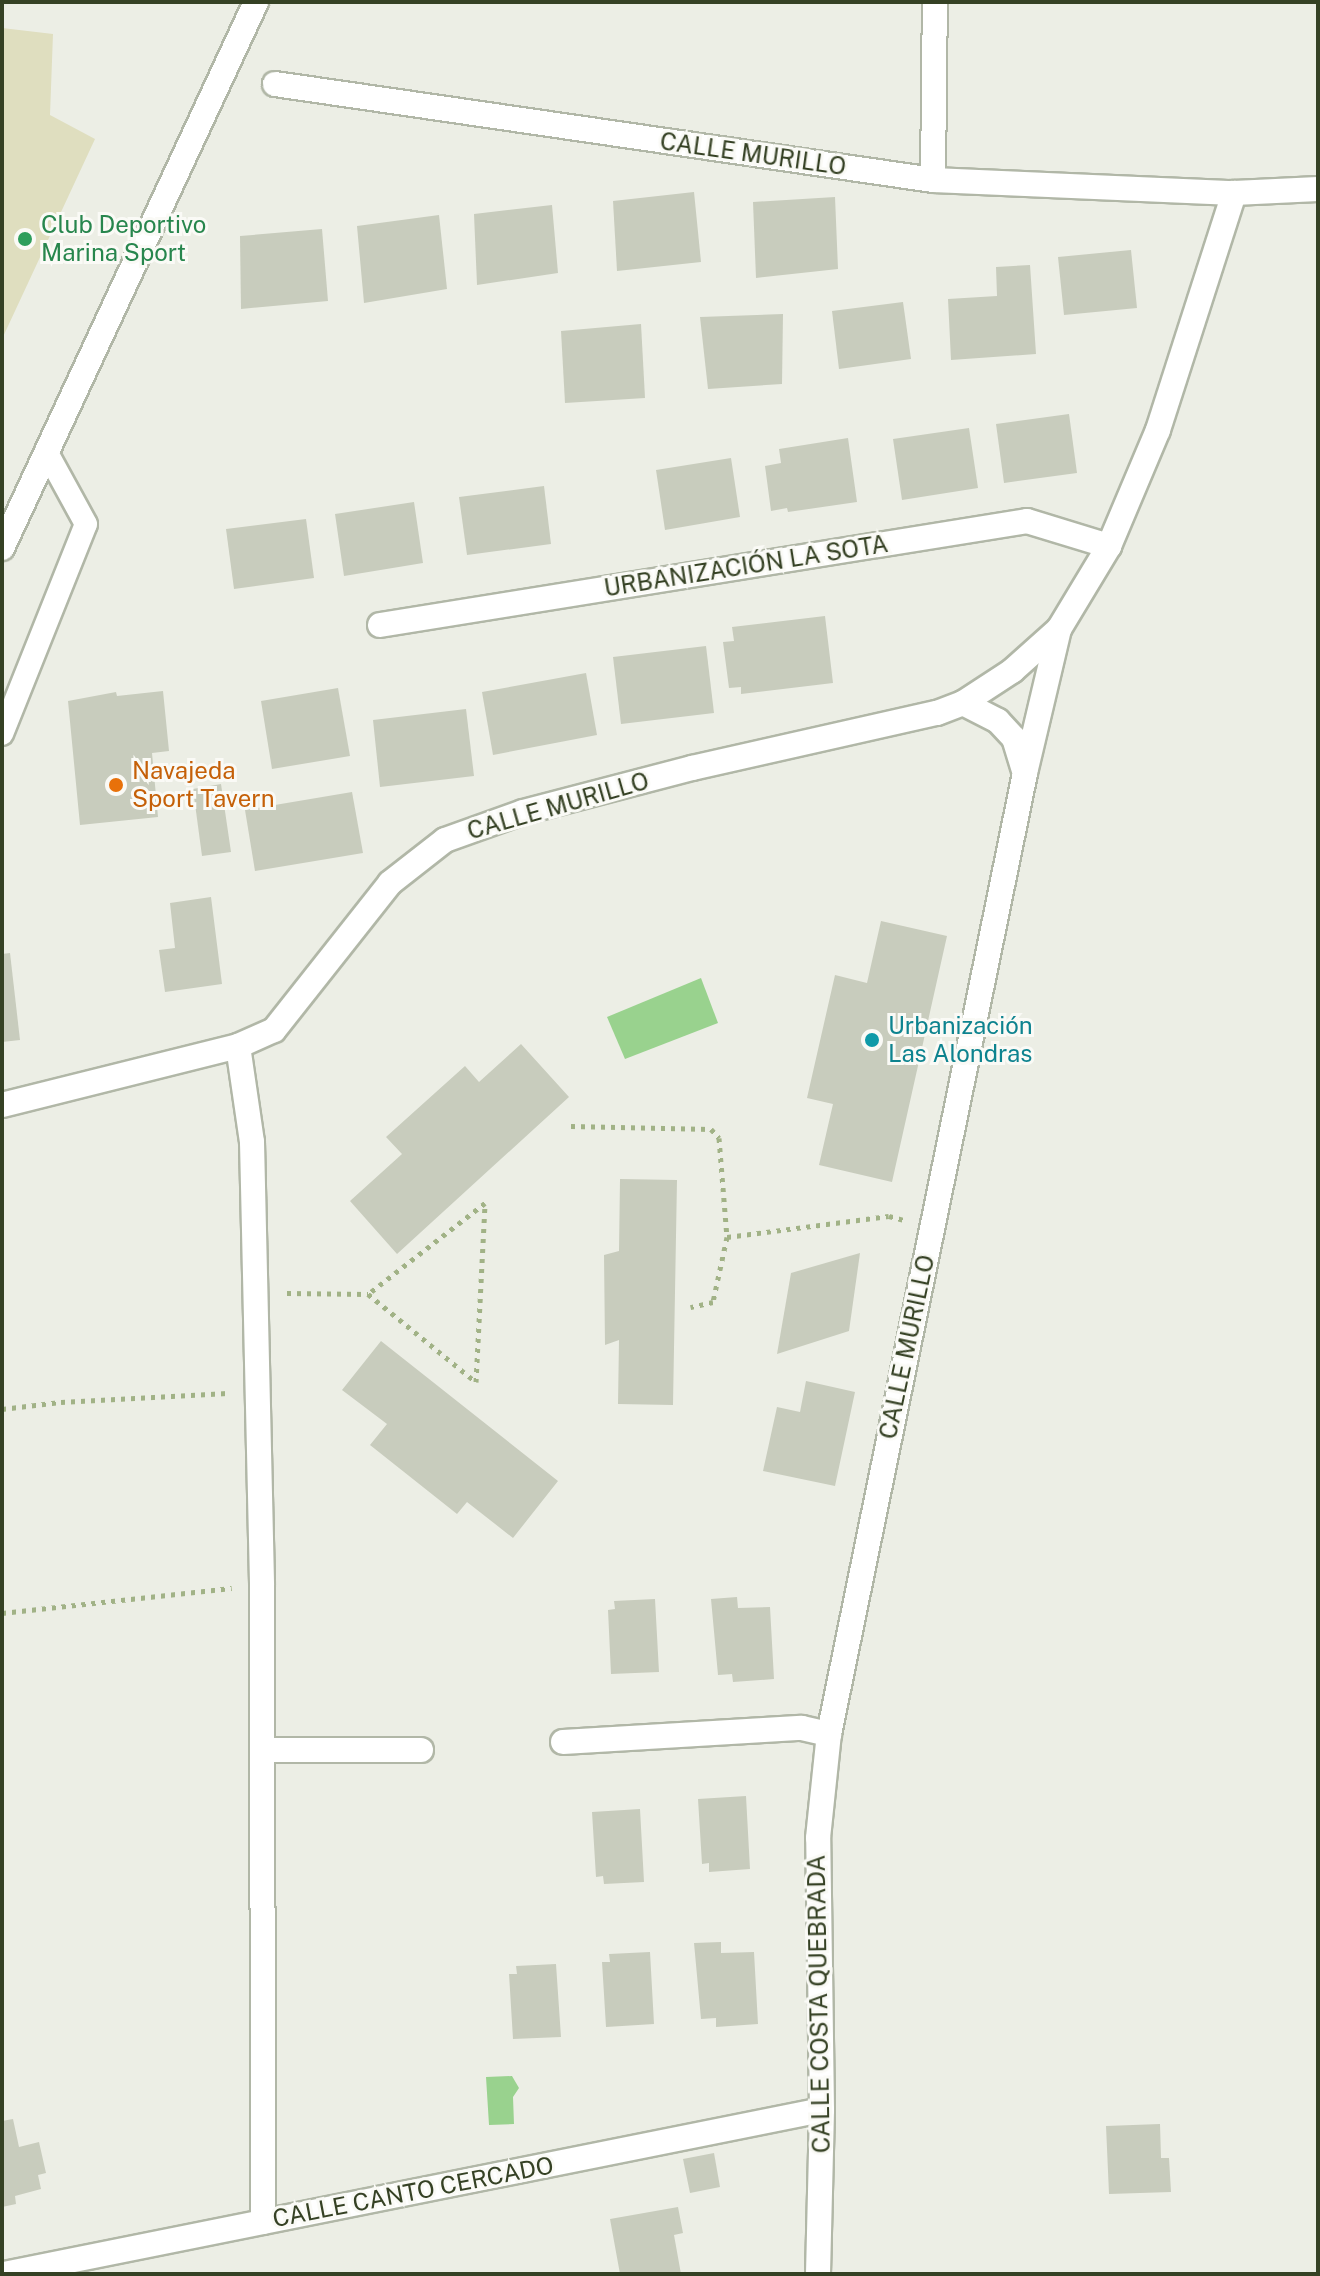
<!DOCTYPE html>
<html>
<head>
<meta charset="utf-8">
<style>
	body { margin:0 }
	#map { position:relative; width:1320px; height:2276px; overflow:hidden; background:#eceee5; font-family:"Public Sans",sans-serif }
	div>[style] { position:absolute }
	[style*='--x'] { left:calc(var(--x)*1px); top:calc(var(--y)*1px); width:calc(var(--w)*1px); rotate:calc(var(--a)*1deg) }
	.green>* { inset:0; background:#dfdebf }
	.water>* { inset:0; background:#99d28e }
	.building>* { inset:0; background:#c8ccbd }
	.path>* { height:5px; margin-top:-2.5px; transform-origin:0; background:repeating-linear-gradient(90deg,#a1b286 0 4px,transparent 0 10px) }
	.roads { filter:drop-shadow(2px 0 #b1b7a7) drop-shadow(-2px 0 #b1b7a7) drop-shadow(0 2px #b1b7a7) drop-shadow(0 -2px #b1b7a7) }
	.service>* { height:22px; margin:-11px; padding:0 11px; transform-origin:11px; border-radius:11px; background:#fff }
	.minor>* { height:24px; margin:-12px; padding:0 12px; transform-origin:12px; border-radius:12px; background:#fff }
	.secondary>* { height:24px; margin:-12px; padding:0 12px; transform-origin:12px; border-radius:12px; background:#fff }
	.dots>* { width:22px; height:22px; translate:-50% -50%; box-sizing:border-box; border:4px solid #fafaf6; border-radius:50% }
	span { translate:-50% -50%; white-space:nowrap; text-align:center; line-height:1.15; -webkit-text-stroke:6px #fafaf6; paint-order:stroke }
	.street-label { font-size:24px; color:#354124 }
	.leisure-label { font-size:24px; color:#27864d }
	.left { translate:0 -50%; text-align:left }
	.food-label { font-size:24px; color:#c56008 }
	.culture-label { font-size:24px; color:#0d838f }
	.frame { position:absolute; inset:0; border:4px solid #354124; pointer-events:none }
</style>
</head>
<body>
<div id="map">
	<div class="green">
		<div style="clip-path:polygon(2px 28px,53px 34px,50px 115px,95px 139px,2px 339px)"></div>
	</div>
	<div class="water">
		<div style="clip-path:polygon(701px 978px,718px 1023px,625px 1059px,607px 1017px)"></div>
		<div style="clip-path:polygon(512px 2076px,519px 2088px,513px 2097px,514px 2124px,489px 2125px,486px 2077px)"></div>
	</div>
	<div class="building">
		<div style="clip-path:polygon(694px 192px,701px 262px,617px 271px,613px 201px)"></div>
		<div style="clip-path:polygon(835px 197px,838px 269px,756px 278px,753px 202px)"></div>
		<div style="clip-path:polygon(552px 205px,558px 273px,477px 285px,474px 214px)"></div>
		<div style="clip-path:polygon(439px 215px,447px 289px,364px 303px,357px 226px)"></div>
		<div style="clip-path:polygon(322px 229px,328px 301px,241px 309px,240px 236px)"></div>
		<div style="clip-path:polygon(1131px 250px,1137px 308px,1064px 315px,1058px 257px)"></div>
		<div style="clip-path:polygon(1030px 265px,1036px 354px,951px 360px,948px 299px,997px 296px,996px 267px)"></div>
		<div style="clip-path:polygon(903px 302px,911px 359px,839px 369px,832px 311px)"></div>
		<div style="clip-path:polygon(783px 314px,782px 384px,708px 389px,700px 317px)"></div>
		<div style="clip-path:polygon(641px 324px,645px 398px,565px 403px,561px 331px)"></div>
		<div style="clip-path:polygon(1069px 414px,1077px 473px,1004px 483px,996px 424px)"></div>
		<div style="clip-path:polygon(969px 428px,978px 488px,902px 500px,893px 439px)"></div>
		<div style="clip-path:polygon(848px 438px,857px 502px,788px 512px,787px 508px,771px 511px,765px 466px,781px 463px,779px 449px)"></div>
		<div style="clip-path:polygon(731px 458px,740px 517px,665px 530px,656px 470px)"></div>
		<div style="clip-path:polygon(544px 486px,551px 544px,467px 555px,459px 497px)"></div>
		<div style="clip-path:polygon(414px 502px,423px 563px,344px 576px,335px 514px)"></div>
		<div style="clip-path:polygon(306px 519px,314px 578px,234px 589px,226px 529px)"></div>
		<div style="clip-path:polygon(825px 616px,833px 683px,741px 694px,741px 687px,729px 688px,723px 642px,734px 641px,732px 627px)"></div>
		<div style="clip-path:polygon(706px 646px,714px 713px,621px 724px,613px 657px)"></div>
		<div style="clip-path:polygon(586px 673px,597px 735px,493px 755px,482px 692px)"></div>
		<div style="clip-path:polygon(338px 688px,350px 756px,272px 769px,261px 701px)"></div>
		<div style="clip-path:polygon(163px 691px,169px 751px,152px 753px,158px 817px,80px 825px,68px 701px,116px 692px,117px 696px)"></div>
		<div style="clip-path:polygon(466px 709px,474px 776px,380px 787px,373px 720px)"></div>
		<div style="clip-path:polygon(221px 784px,231px 852px,202px 856px,193px 789px)"></div>
		<div style="clip-path:polygon(352px 792px,363px 853px,255px 871px,245px 810px)"></div>
		<div style="clip-path:polygon(211px 897px,222px 984px,165px 992px,159px 950px,175px 948px,170px 903px)"></div>
		<div style="clip-path:polygon(881px 921px,947px 936px,892px 1182px,819px 1165px,833px 1104px,807px 1098px,835px 975px,867px 983px)"></div>
		<div style="clip-path:polygon(10px 953px,20px 1040px,2px 1042px,2px 954px)"></div>
		<div style="clip-path:polygon(521px 1044px,569px 1097px,397px 1254px,350px 1201px,402px 1154px,386px 1137px,465px 1066px,479px 1082px)"></div>
		<div style="clip-path:polygon(620px 1179px,677px 1180px,673px 1405px,618px 1404px,619px 1340px,605px 1345px,604px 1255px,619px 1251px)"></div>
		<div style="clip-path:polygon(860px 1253px,849px 1331px,777px 1354px,791px 1273px)"></div>
		<div style="clip-path:polygon(381px 1341px,558px 1481px,513px 1538px,467px 1502px,457px 1514px,370px 1445px,387px 1424px,342px 1390px)"></div>
		<div style="clip-path:polygon(806px 1381px,855px 1392px,835px 1486px,763px 1471px,777px 1407px,800px 1412px)"></div>
		<div style="clip-path:polygon(737px 1597px,738px 1608px,770px 1607px,774px 1679px,733px 1682px,732px 1674px,718px 1675px,711px 1599px)"></div>
		<div style="clip-path:polygon(655px 1599px,659px 1672px,611px 1674px,608px 1610px,615px 1609px,614px 1601px)"></div>
		<div style="clip-path:polygon(746px 1796px,750px 1869px,709px 1872px,709px 1863px,702px 1864px,698px 1799px)"></div>
		<div style="clip-path:polygon(640px 1809px,644px 1882px,604px 1884px,603px 1876px,596px 1877px,592px 1812px)"></div>
		<div style="clip-path:polygon(721px 1942px,721px 1953px,754px 1952px,758px 2024px,716px 2027px,716px 2018px,701px 2019px,694px 1943px)"></div>
		<div style="clip-path:polygon(650px 1952px,654px 2024px,606px 2027px,602px 1962px,610px 1962px,609px 1954px)"></div>
		<div style="clip-path:polygon(556px 1964px,561px 2037px,513px 2039px,509px 1974px,517px 1974px,516px 1966px)"></div>
		<div style="clip-path:polygon(13px 2119px,19px 2147px,39px 2142px,46px 2173px,38px 2175px,41px 2189px,15px 2196px,16px 2204px,2px 2207px,2px 2121px)"></div>
		<div style="clip-path:polygon(1160px 2124px,1161px 2158px,1169px 2158px,1171px 2192px,1109px 2194px,1106px 2126px)"></div>
		<div style="clip-path:polygon(714px 2153px,720px 2187px,690px 2193px,683px 2159px)"></div>
		<div style="clip-path:polygon(678px 2207px,683px 2233px,674px 2235px,681px 2274px,620px 2274px,610px 2219px)"></div>
	</div>
	<div class="path">
		<div style="--x:571;--y:1126;--w:140;--a:1.2"></div>
		<div style="--x:711;--y:1129;--w:12;--a:48"></div>
		<div style="--x:719;--y:1138;--w:99;--a:85.4"></div>
		<div style="--x:727;--y:1237;--w:66;--a:102.2"></div>
		<div style="--x:713;--y:1302;--w:23;--a:167"></div>
		<div style="--x:727;--y:1237;--w:163;--a:-7.4"></div>
		<div style="--x:889;--y:1216;--w:16;--a:15"></div>
		<div style="--x:287;--y:1293;--w:81;--a:0.7"></div>
		<div style="--x:368;--y:1294;--w:139;--a:39.2"></div>
		<div style="--x:476;--y:1382;--w:179;--a:-87.1"></div>
		<div style="--x:485;--y:1203;--w:148;--a:142.1"></div>
		<div style="--x:2;--y:1409;--w:59;--a:-6.8"></div>
		<div style="--x:61;--y:1402;--w:167;--a:-3.1"></div>
		<div style="--x:2;--y:1613;--w:231;--a:-6.2"></div>
	</div>
	<div class="roads">
		<div class="service">
			<div style="--x:2;--y:734;--w:226;--a:-68.2"></div>
			<div style="--x:86;--y:524;--w:83;--a:-118.7"></div>
		</div>
		<div class="minor">
			<div style="--x:275;--y:84;--w:665;--a:8.3"></div>
			<div style="--x:933;--y:180;--w:301;--a:2.5"></div>
			<div style="--x:1234;--y:193;--w:84;--a:-2.7"></div>
			<div style="--x:933;--y:180;--w:178;--a:-89.4"></div>
			<div style="--x:380;--y:625;--w:655;--a:-9.13"></div>
			<div style="--x:1027;--y:521;--w:86;--a:17"></div>
			<div style="--x:963;--y:703;--w:39;--a:27"></div>
			<div style="--x:998;--y:721;--w:23;--a:47"></div>
			<div style="--x:1014;--y:738;--w:34;--a:73"></div>
			<div style="--x:238;--y:1046;--w:97;--a:81.7"></div>
			<div style="--x:252;--y:1142;--w:443;--a:88.7"></div>
			<div style="--x:262;--y:1585;--w:637;--a:89.91"></div>
			<div style="--x:2;--y:1105;--w:243;--a:-14"></div>
			<div style="--x:238;--y:1046;--w:39;--a:-24"></div>
			<div style="--x:274;--y:1030;--w:187;--a:-51.7"></div>
			<div style="--x:390;--y:883;--w:70;--a:-38"></div>
			<div style="--x:445;--y:840;--w:83;--a:-19.7"></div>
			<div style="--x:523;--y:812;--w:175;--a:-14.6"></div>
			<div style="--x:692;--y:768;--w:251;--a:-12.7"></div>
			<div style="--x:937;--y:713;--w:28;--a:-21"></div>
			<div style="--x:963;--y:703;--w:59;--a:-33.1"></div>
			<div style="--x:1012;--y:671;--w:63;--a:-41.8"></div>
			<div style="--x:1059;--y:629;--w:97;--a:-58.9"></div>
			<div style="--x:1109;--y:546;--w:126;--a:-67.1"></div>
			<div style="--x:1158;--y:430;--w:249;--a:-72.2"></div>
			<div style="--x:563;--y:1742;--w:239;--a:-3.4"></div>
			<div style="--x:802;--y:1728;--w:28;--a:13"></div>
			<div style="--x:263;--y:1750;--w:158;--a:0"></div>
			<div style="--x:4;--y:2274;--w:834;--a:-11.34"></div>
			<div style="--x:818;--y:2274;--w:164;--a:-88.6"></div>
			<div style="--x:822;--y:2110;--w:272;--a:-90.8"></div>
			<div style="--x:818;--y:1838;--w:105;--a:-84"></div>
			<div style="--x:829;--y:1734;--w:981;--a:-78.47"></div>
			<div style="--x:1025;--y:773;--w:148;--a:-76.7"></div>
		</div>
		<div class="secondary">
			<div style="--x:2;--y:548;--w:602;--a:-65.05"></div>
		</div>
	</div>
	<div class="dots">
		<div style="left:25px;top:239px;background:#2e9e5b"></div>
		<div style="left:116px;top:785px;background:#e8710a"></div>
		<div style="left:872px;top:1040px;background:#0f9aa8"></div>
	</div>
	<div class="street-label">
		<span style="left:753px;top:154px;rotate:8deg">CALLE MURILLO</span>
		<span style="left:746px;top:566px;rotate:-9deg">URBANIZACIÓN LA SOTA</span>
		<span style="left:558px;top:806px;rotate:-16deg">CALLE MURILLO</span>
		<span style="left:907px;top:1347px;rotate:-78deg">CALLE MURILLO</span>
		<span style="left:819px;top:2004px;rotate:-91deg">CALLE COSTA QUEBRADA</span>
		<span style="left:413px;top:2192px;rotate:-11deg">CALLE CANTO CERCADO</span>
	</div>
	<div class="leisure-label">
		<span class="left" style="left:41px;top:239px">Club Deportivo<br>Marina Sport</span>
	</div>
	<div class="food-label">
		<span class="left" style="left:132px;top:785px">Navajeda<br>Sport Tavern</span>
	</div>
	<div class="culture-label">
		<span class="left" style="left:888px;top:1040px">Urbanización<br>Las Alondras</span>
	</div>
	<div class="frame"></div>
</div>
</body>
</html>
